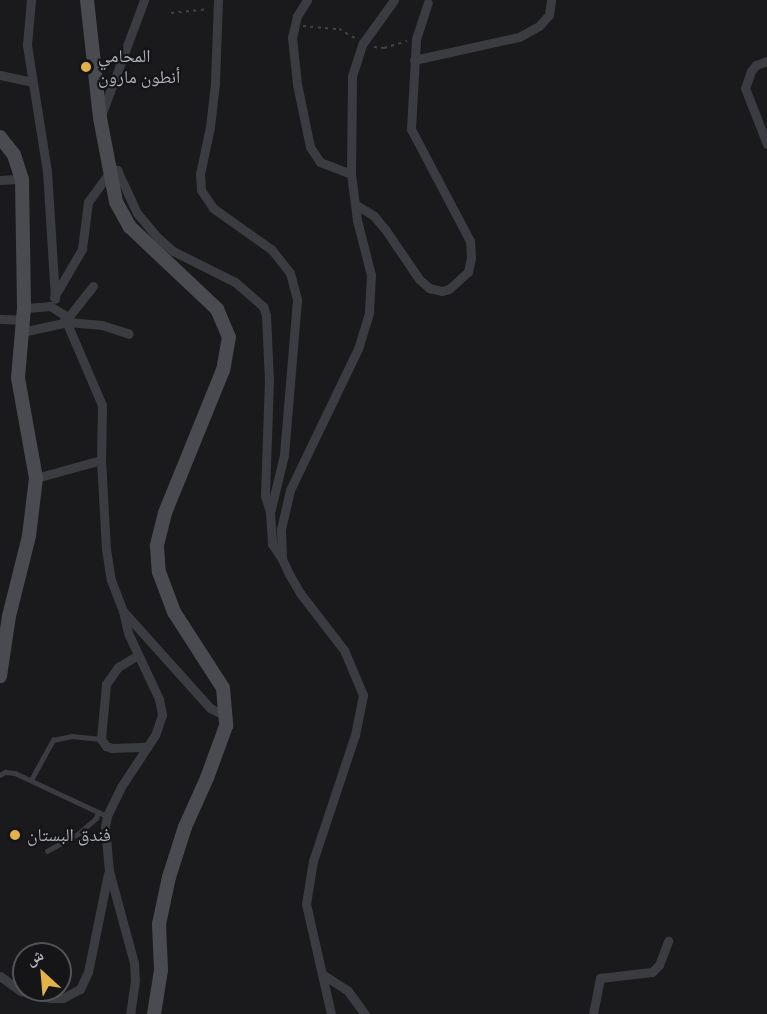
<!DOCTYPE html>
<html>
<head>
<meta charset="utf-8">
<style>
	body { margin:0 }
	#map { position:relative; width:767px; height:1014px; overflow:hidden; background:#1a1a1c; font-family:Signika,"Noto Naskh Arabic",sans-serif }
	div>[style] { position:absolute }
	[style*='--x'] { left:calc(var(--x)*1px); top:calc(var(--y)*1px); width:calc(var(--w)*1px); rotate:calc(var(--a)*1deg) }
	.path>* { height:1.5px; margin-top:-0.75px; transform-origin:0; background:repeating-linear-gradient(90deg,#414347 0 3px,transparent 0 7.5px) }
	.lane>* { height:4.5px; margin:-2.25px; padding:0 2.25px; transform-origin:2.25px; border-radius:2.25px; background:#3b3c41 }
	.street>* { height:9px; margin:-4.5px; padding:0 4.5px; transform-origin:4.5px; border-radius:4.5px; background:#3b3c41 }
	.secondary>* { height:14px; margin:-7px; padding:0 7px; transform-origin:7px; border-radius:7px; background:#494b50 }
	.dots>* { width:16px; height:16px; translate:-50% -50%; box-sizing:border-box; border:3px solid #151517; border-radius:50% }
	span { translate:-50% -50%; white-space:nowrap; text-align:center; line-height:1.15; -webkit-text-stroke:4.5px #151517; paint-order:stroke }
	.poi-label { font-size:18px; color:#adb1ba }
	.left { translate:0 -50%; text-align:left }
	.north { position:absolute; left:12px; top:942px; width:60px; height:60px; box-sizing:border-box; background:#151517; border:2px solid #525358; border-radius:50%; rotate:334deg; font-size:16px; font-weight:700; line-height:24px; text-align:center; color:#adb1ba }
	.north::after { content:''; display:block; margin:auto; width:21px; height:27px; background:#e4b24a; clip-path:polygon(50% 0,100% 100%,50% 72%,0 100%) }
</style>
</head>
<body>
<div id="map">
	<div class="path">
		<div style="--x:171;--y:13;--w:36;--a:-6"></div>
		<div style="--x:303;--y:26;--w:36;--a:5"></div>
		<div style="--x:339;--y:29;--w:20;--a:30"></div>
		<div style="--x:374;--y:47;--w:10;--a:6"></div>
		<div style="--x:384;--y:48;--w:24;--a:-17"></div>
	</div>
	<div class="lane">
		<div style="--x:0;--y:775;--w:6;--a:-31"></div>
		<div style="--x:5;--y:772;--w:10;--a:6"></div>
		<div style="--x:15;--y:773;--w:102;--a:25.1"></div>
		<div style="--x:31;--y:780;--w:46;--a:-61.2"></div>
		<div style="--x:53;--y:740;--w:19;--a:-12"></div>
		<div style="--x:72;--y:736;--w:29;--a:6"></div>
		<div style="--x:47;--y:851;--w:37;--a:-29"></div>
		<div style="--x:79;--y:833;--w:23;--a:-41"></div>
		<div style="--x:96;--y:818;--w:6;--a:-72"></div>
	</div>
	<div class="street">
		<div style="--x:31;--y:0;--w:45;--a:95.1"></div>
		<div style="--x:27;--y:45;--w:128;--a:81"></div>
		<div style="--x:47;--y:171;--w:128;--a:86.4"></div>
		<div style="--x:218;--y:0;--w:83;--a:92.1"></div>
		<div style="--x:215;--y:83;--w:44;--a:96.5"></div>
		<div style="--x:210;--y:127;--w:48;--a:102"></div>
		<div style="--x:200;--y:174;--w:16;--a:86"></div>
		<div style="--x:201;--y:190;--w:22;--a:56"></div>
		<div style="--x:213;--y:208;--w:72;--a:35.4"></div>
		<div style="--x:272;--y:250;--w:29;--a:52"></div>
		<div style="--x:290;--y:273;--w:28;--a:75"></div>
		<div style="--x:297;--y:300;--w:156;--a:94.8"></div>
		<div style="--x:284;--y:455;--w:60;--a:103.6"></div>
		<div style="--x:270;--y:513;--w:31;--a:86"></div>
		<div style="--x:272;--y:544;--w:18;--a:56"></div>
		<div style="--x:307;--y:0;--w:19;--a:122"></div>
		<div style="--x:297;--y:16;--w:22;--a:103"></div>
		<div style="--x:292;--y:37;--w:47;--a:83.9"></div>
		<div style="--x:297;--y:84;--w:64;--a:78.3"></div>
		<div style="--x:310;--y:147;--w:18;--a:56"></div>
		<div style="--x:320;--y:162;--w:33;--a:21"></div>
		<div style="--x:414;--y:60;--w:107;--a:-12.4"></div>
		<div style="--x:519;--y:37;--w:23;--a:-29"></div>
		<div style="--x:539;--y:26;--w:15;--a:-48"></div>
		<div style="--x:549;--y:15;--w:15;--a:-82"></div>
		<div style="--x:767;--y:61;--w:12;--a:160"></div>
		<div style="--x:756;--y:65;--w:8;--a:130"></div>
		<div style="--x:751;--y:71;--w:18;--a:109"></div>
		<div style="--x:745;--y:88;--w:60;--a:68.6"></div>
		<div style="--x:0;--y:75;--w:33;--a:12"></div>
		<div style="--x:102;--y:113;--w:121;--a:-69.6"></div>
		<div style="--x:0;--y:180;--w:22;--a:-3"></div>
		<div style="--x:355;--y:204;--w:22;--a:32"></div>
		<div style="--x:374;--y:216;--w:17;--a:50"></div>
		<div style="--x:385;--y:229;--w:60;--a:55.8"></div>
		<div style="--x:419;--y:279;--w:13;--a:42"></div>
		<div style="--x:429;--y:288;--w:13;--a:13"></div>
		<div style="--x:442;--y:291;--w:7;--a:-16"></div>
		<div style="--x:449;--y:289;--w:25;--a:-42"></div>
		<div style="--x:468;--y:272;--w:14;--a:-78"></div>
		<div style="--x:471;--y:258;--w:17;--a:-93"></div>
		<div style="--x:470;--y:241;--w:127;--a:-117.8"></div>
		<div style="--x:411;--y:129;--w:90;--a:-86.8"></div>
		<div style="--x:416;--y:39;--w:38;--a:-72"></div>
		<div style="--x:54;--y:297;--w:56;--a:-59.7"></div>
		<div style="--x:82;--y:249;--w:47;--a:-82.7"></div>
		<div style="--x:88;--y:202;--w:36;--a:-54"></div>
		<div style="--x:109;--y:173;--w:9;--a:-21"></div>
		<div style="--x:117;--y:170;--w:47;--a:65.1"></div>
		<div style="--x:137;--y:213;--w:33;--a:50"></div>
		<div style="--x:158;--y:238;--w:20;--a:41"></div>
		<div style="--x:173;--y:251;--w:69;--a:26.6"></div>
		<div style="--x:235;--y:282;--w:37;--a:41"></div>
		<div style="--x:263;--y:306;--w:9;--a:72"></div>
		<div style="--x:266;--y:315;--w:65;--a:87.4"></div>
		<div style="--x:269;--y:380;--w:116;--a:92"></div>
		<div style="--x:265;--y:496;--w:16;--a:72"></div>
		<div style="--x:24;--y:308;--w:26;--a:-4"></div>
		<div style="--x:50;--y:306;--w:15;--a:32"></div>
		<div style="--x:63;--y:314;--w:99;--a:66.8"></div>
		<div style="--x:102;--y:405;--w:55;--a:91"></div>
		<div style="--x:101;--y:460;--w:89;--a:86.8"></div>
		<div style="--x:106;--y:549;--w:31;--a:81"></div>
		<div style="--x:111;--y:580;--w:33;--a:69"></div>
		<div style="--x:123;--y:611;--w:130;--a:48.1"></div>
		<div style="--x:210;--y:708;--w:18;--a:27"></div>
		<div style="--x:0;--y:319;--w:23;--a:2"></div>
		<div style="--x:67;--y:319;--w:42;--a:-51.8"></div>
		<div style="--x:22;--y:332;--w:47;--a:-12.3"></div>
		<div style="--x:68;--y:322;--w:34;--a:5"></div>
		<div style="--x:102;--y:325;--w:28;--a:18"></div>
		<div style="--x:36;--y:478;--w:67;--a:-15.5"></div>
		<div style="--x:123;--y:611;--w:23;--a:77"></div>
		<div style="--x:128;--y:633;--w:73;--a:64.8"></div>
		<div style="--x:159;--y:699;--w:16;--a:79"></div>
		<div style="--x:162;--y:715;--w:21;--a:109"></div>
		<div style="--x:155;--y:735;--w:62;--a:123.2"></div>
		<div style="--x:121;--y:787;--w:32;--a:116"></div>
		<div style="--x:107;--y:816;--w:11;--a:100"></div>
		<div style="--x:105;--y:827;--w:44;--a:84.8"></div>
		<div style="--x:109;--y:871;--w:95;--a:74.8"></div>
		<div style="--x:134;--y:963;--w:17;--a:87"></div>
		<div style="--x:135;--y:980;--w:34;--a:98"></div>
		<div style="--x:138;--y:655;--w:23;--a:149"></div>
		<div style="--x:118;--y:667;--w:21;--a:125"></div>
		<div style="--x:106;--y:684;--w:55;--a:95.2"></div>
		<div style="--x:101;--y:739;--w:9;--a:54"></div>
		<div style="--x:106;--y:746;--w:6;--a:18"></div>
		<div style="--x:112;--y:748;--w:35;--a:-2"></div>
		<div style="--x:322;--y:974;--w:31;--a:33"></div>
		<div style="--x:348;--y:991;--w:29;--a:54"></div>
		<div style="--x:0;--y:976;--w:26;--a:36"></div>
		<div style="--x:21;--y:991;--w:30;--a:14"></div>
		<div style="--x:50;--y:998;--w:13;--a:0"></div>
		<div style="--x:63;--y:998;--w:19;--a:-28"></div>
		<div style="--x:80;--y:989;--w:19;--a:-65"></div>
		<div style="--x:88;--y:972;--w:100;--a:-78.5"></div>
		<div style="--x:331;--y:1014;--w:113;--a:-102.8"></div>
		<div style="--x:306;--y:904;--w:44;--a:-80.8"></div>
		<div style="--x:313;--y:861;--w:133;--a:-71.6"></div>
		<div style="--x:355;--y:735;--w:41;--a:-78.7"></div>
		<div style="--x:363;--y:695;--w:49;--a:-112.9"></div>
		<div style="--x:344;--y:650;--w:72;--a:-127.7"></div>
		<div style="--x:300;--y:593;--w:22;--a:-120"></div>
		<div style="--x:289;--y:574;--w:17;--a:-115"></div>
		<div style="--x:282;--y:559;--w:30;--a:-92"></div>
		<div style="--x:281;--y:529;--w:40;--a:-77"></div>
		<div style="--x:290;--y:490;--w:157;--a:-64.3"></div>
		<div style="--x:358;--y:349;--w:39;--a:-73"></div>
		<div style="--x:369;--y:312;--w:37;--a:-87"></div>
		<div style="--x:371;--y:275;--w:57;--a:-104.3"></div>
		<div style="--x:357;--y:220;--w:46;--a:-97.4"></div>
		<div style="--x:351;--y:174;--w:98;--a:-89.4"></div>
		<div style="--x:352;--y:76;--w:35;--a:-72"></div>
		<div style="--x:363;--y:43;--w:53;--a:-54.2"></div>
		<div style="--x:593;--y:1014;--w:37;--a:-79"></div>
		<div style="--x:600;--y:978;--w:52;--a:-6.6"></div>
		<div style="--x:652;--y:972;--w:10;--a:-45"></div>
		<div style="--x:659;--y:965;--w:26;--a:-69"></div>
	</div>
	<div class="secondary">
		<div style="--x:87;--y:0;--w:119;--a:83.7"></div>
		<div style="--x:100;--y:118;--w:86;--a:79.2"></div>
		<div style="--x:116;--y:202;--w:29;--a:61"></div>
		<div style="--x:130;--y:227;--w:120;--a:43.3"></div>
		<div style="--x:217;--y:309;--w:30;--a:67"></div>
		<div style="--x:229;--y:337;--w:34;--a:100"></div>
		<div style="--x:223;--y:370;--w:154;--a:112.1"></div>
		<div style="--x:165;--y:513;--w:34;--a:104"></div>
		<div style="--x:157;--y:546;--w:26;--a:86"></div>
		<div style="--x:159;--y:572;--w:43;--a:69.4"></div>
		<div style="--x:174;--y:612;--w:90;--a:57.2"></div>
		<div style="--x:223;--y:688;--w:38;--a:85"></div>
		<div style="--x:226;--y:726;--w:55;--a:110.1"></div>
		<div style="--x:207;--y:778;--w:54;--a:114.2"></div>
		<div style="--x:185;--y:827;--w:52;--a:107.7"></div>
		<div style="--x:169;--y:877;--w:48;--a:102"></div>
		<div style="--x:159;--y:924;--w:46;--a:87.5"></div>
		<div style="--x:161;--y:970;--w:45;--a:99"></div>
		<div style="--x:0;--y:137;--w:23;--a:52"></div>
		<div style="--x:14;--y:155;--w:25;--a:72"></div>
		<div style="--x:22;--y:179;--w:129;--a:89.1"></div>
		<div style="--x:24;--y:308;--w:70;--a:94.9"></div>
		<div style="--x:18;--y:378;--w:102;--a:79.8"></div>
		<div style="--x:36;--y:478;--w:58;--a:96.9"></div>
		<div style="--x:29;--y:536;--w:82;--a:104"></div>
		<div style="--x:9;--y:616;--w:61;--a:98.5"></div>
	</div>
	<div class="dots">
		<div style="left:86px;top:67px;background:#e4b24a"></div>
		<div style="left:15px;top:835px;background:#e4b24a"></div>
	</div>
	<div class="poi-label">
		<span class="left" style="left:98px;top:67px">المحامي<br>أنطون مارون</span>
		<span class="left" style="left:27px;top:835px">فندق البستان</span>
	</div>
	<div class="north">ش</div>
</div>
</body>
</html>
